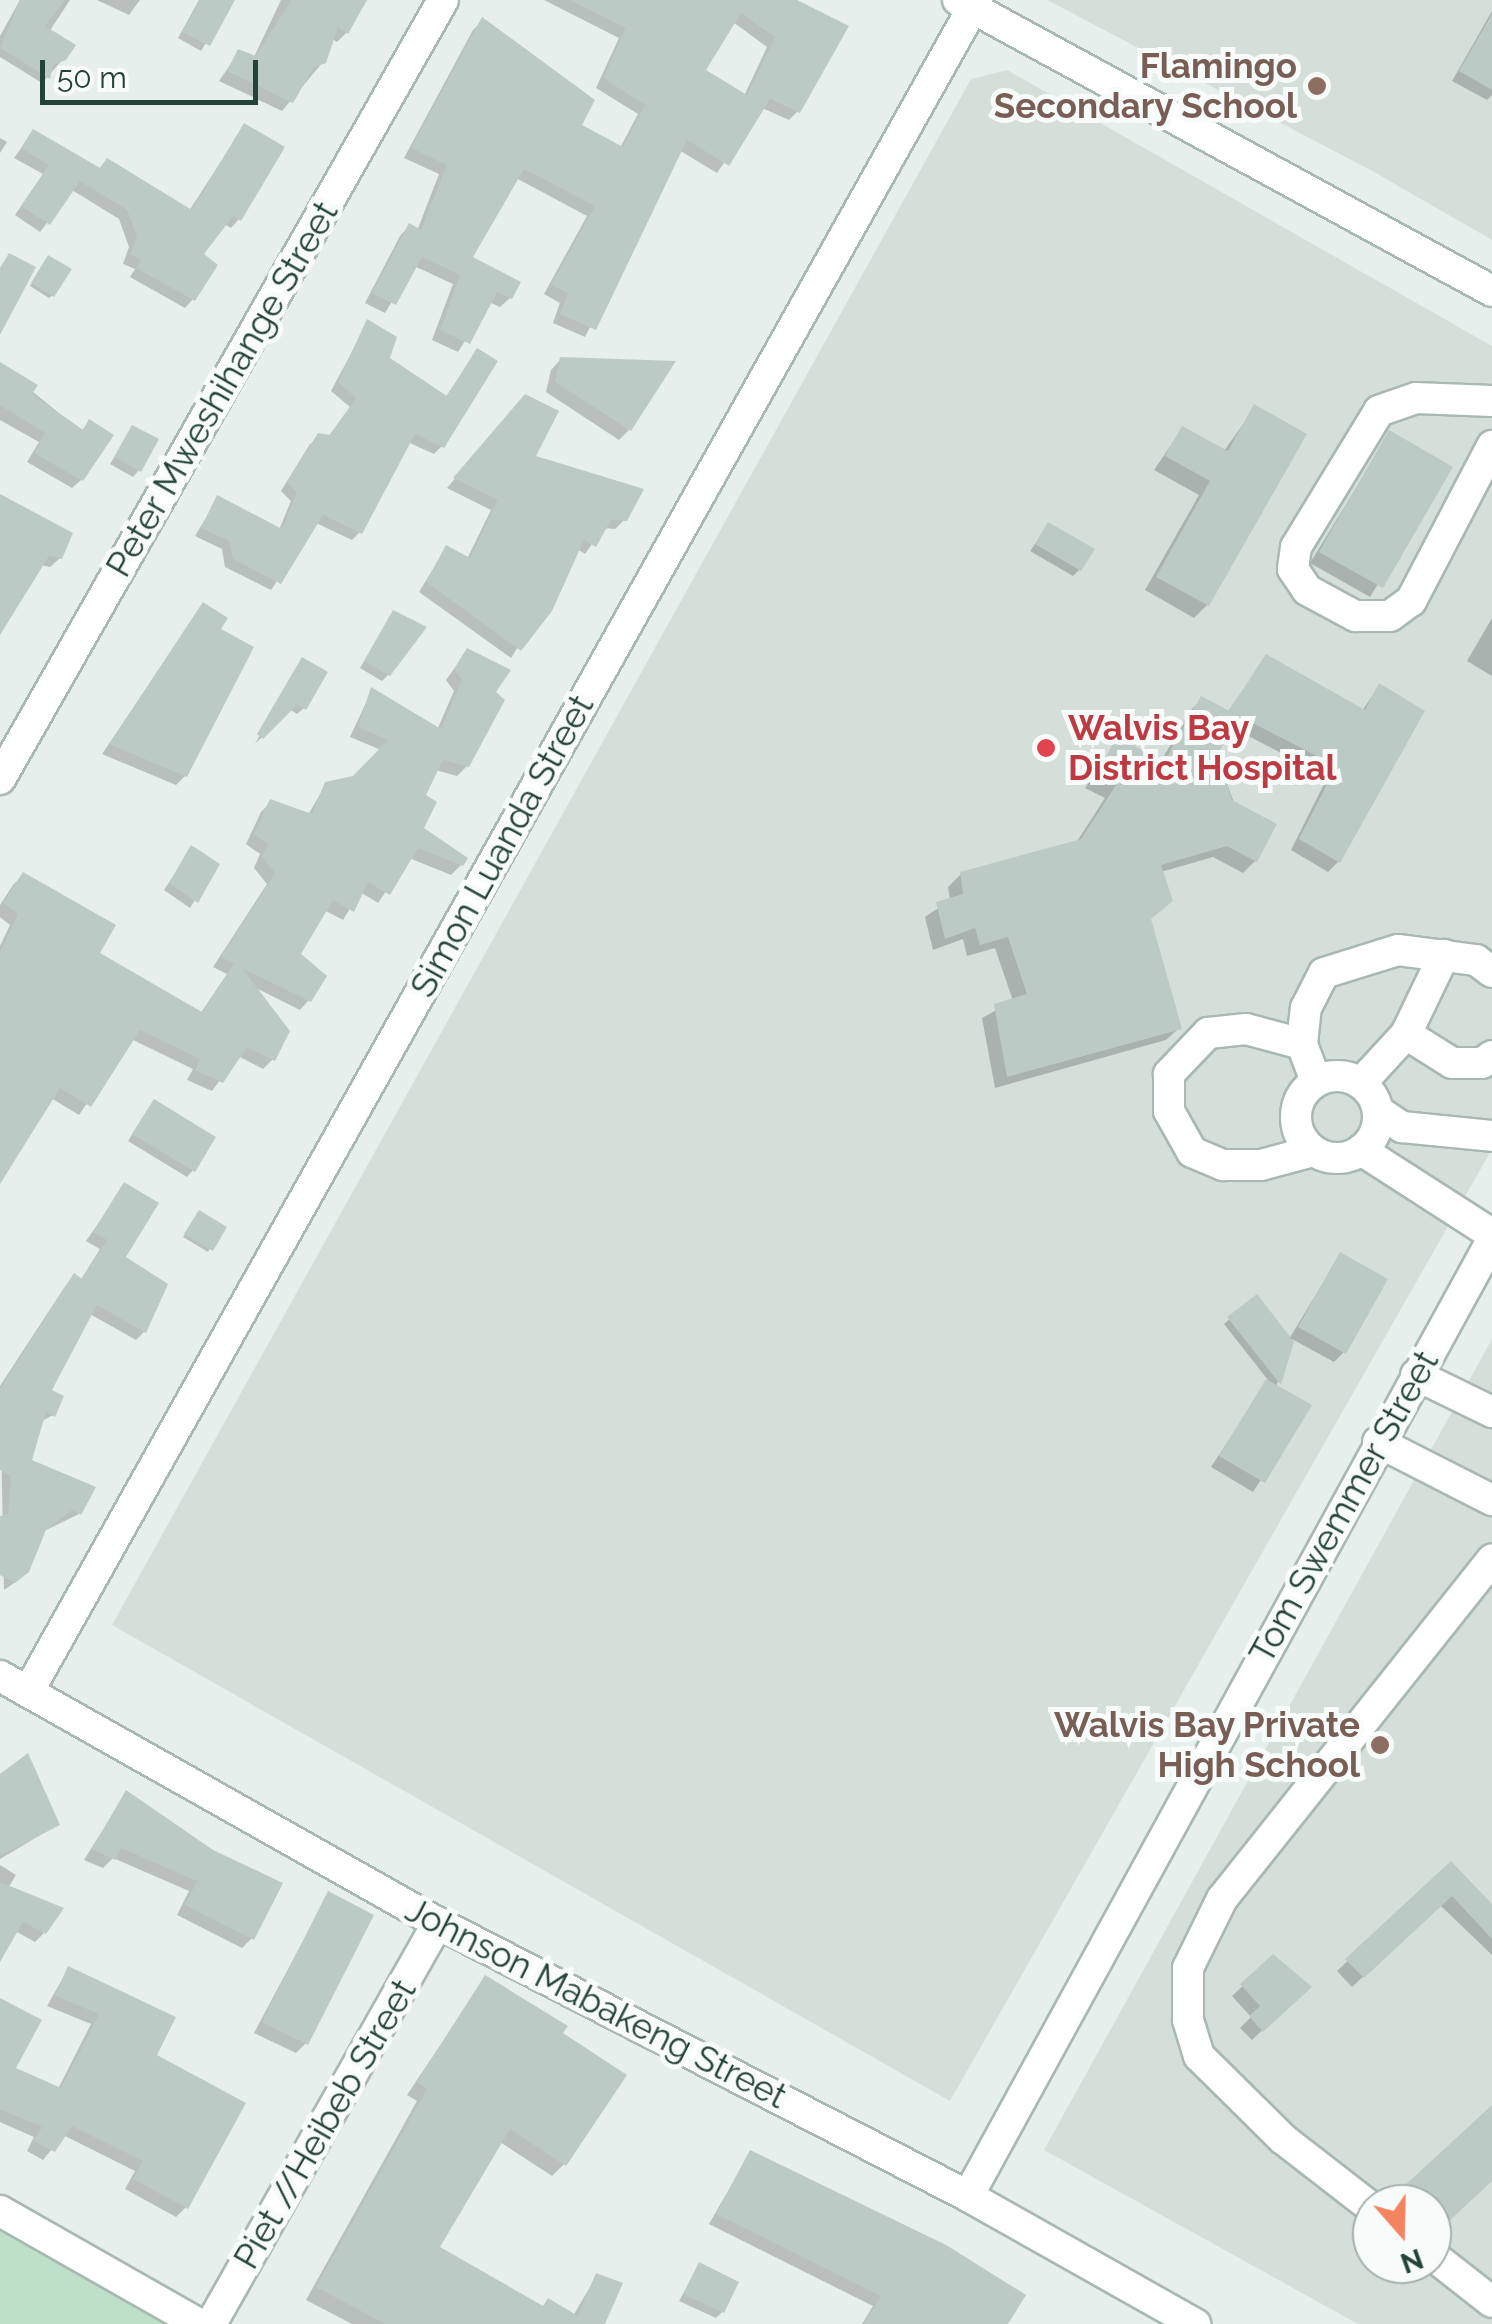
<!DOCTYPE html>
<html>
<head>
<meta charset="utf-8">
<style>
	body { margin:0 }
	#map { position:relative; width:1492px; height:2324px; overflow:hidden; background:#e6efeb; font-family:Raleway,sans-serif }
	div>[style] { position:absolute }
	[style*='--x'] { left:calc(var(--x)*1px); top:calc(var(--y)*1px); width:calc(var(--w)*1px); rotate:calc(var(--a)*1deg) }
	.built>* { inset:0; background:#d4dfda }
	.green>* { inset:0; background:#bfe0c8 }
	.shadow>* { inset:0; background:#0003 }
	.building>* { inset:0; background:#bbcac4 }
	.roads { filter:drop-shadow(2px 0 #a8b8b2) drop-shadow(-2px 0 #a8b8b2) drop-shadow(0 2px #a8b8b2) drop-shadow(0 -2px #a8b8b2) }
	.minor>* { height:30px; margin:-15px; padding:0 15px; transform-origin:15px; border-radius:15px; background:#fff }
	.minor>.ring { margin:-15px; padding:0; box-sizing:content-box; background:none; border:30px solid #fff; border-radius:50% }
	.dots>* { width:28px; height:28px; translate:-50% -50%; box-sizing:border-box; border:5px solid #f7fbf9; border-radius:50% }
	span { translate:-50% -50%; white-space:nowrap; text-align:center; line-height:1.15; -webkit-text-stroke:10px #f7fbf9; paint-order:stroke }
	.education-label { font-size:35px; color:#785e54; font-weight:700 }
	.right { translate:-100% -50%; text-align:right }
	.street-label { font-size:35px; color:#24423a }
	.health-label { font-size:35px; color:#be3a42; font-weight:700 }
	.left { translate:0 -50%; text-align:left }
	.north { position:absolute; left:1352px; top:2184px; width:100px; height:100px; box-sizing:border-box; background:#f7fbf9; border:2px solid #a3b1ad; border-radius:50%; rotate:160deg; font-size:28px; font-weight:700; line-height:40px; text-align:center; color:#24423a }
	.north::after { content:''; display:block; margin:auto; width:35px; height:45px; background:#f4845f; clip-path:polygon(50% 0,100% 100%,50% 72%,0 100%) }
	.scale { position:absolute; left:40px; top:60px; width:218px; height:45px; box-sizing:border-box; border:5px solid #24423a; border-top:0; padding-left:12px; font-size:30px; line-height:35px; white-space:nowrap; color:#24423a; -webkit-text-stroke:8px #f7fbf9; paint-order:stroke }
</style>
</head>
<body>
<div id="map">
	<div class="built">
		<div style="clip-path:polygon(1047px 0,1492px 0,1492px 240px,1374px 172px)"></div>
		<div style="clip-path:polygon(1007px 70px,1492px 346px,1492px 1149px,950px 2101px,112px 1625px,971px 79px)"></div>
		<div style="clip-path:polygon(evenodd,1492px 1339px,1492px 2324px,1358px 2324px,1044px 2150px,1492px 1339px,1372px 2204px,1432px 2204px,1432px 2264px,1372px 2264px,1372px 2204px)"></div>
	</div>
	<div class="green">
		<div style="clip-path:polygon(0 2227px,169px 2324px,0 2324px)"></div>
	</div>
	<div class="shadow">
		<div style="clip-path:polygon(20px 0,70px 0,49px 32px,64px 58px,42px 83px,0 57px,0 36px)"></div>
		<div style="clip-path:polygon(97px 0,140px 0,129px 15px)"></div>
		<div style="clip-path:polygon(199px 0,232px 0,201px 51px,178px 38px)"></div>
		<div style="clip-path:polygon(281px 0,358px 0,346px 33px,337px 42px,331px 38px,323px 62px,282px 111px,219px 81px,239px 52px,254px 57px)"></div>
		<div style="clip-path:polygon(evenodd,544px 0,792px 0,798px 111px,789px 120px,762px 108px,717px 173px,679px 150px,585px 337px,553px 323px,560px 303px,544px 294px,587px 216px,516px 178px,469px 258px,510px 298px,500px 307px,489px 302px,458px 352px,432px 340px,453px 284px,414px 266px,385px 313px,365px 303px,400px 236px,409px 226px,417px 231px,439px 174px,404px 158px,473px 30px,482px 21px,578px 126px,620px 148px,638px 114px,596px 88px,619px 38px,544px 0,733px 22px,767px 47px,744px 96px,703px 71px,733px 22px)"></div>
		<div style="clip-path:polygon(1492px 11px,1492px 95px,1487px 100px,1452px 81px)"></div>
		<div style="clip-path:polygon(244px 126px,239px 219px,231px 228px,224px 224px,201px 254px,193px 299px,185px 308px,130px 277px,135px 269px,123px 264px,129px 247px,119px 219px,72px 190px,40px 232px,15px 215px,43px 174px,14px 158px,33px 132px,98px 170px,107px 161px,189px 211px)"></div>
		<div style="clip-path:polygon(0 138px,7px 142px,0 153px)"></div>
		<div style="clip-path:polygon(46px 260px,52px 296px,49px 298px,30px 286px)"></div>
		<div style="clip-path:polygon(368px 322px,387px 358px,445px 398px,477px 351px,442px 446px,434px 454px,408px 442px,360px 532px,352px 540px,316px 523px,271px 590px,225px 567px,222px 549px,195px 536px,218px 498px,279px 530px,291px 501px,281px 491px,310px 444px,328px 437px,350px 407px,331px 391px)"></div>
		<div style="clip-path:polygon(561px 359px,629px 430px,619px 440px,546px 392px,551px 370px)"></div>
		<div style="clip-path:polygon(0 365px,81px 431px,90px 422px,81px 480px,72px 488px,27px 462px,39px 442px,0 420px)"></div>
		<div style="clip-path:polygon(517px 406px,532px 457px,624px 520px,615px 529px,603px 528px,585px 554px,577px 549px,511px 658px,419px 592px,446px 548px,467px 559px,491px 510px,447px 488px)"></div>
		<div style="clip-path:polygon(1255px 407px,1207px 605px,1194px 618px,1145px 590px,1199px 495px,1154px 470px,1182px 429px,1224px 451px)"></div>
		<div style="clip-path:polygon(133px 428px,139px 470px,133px 477px,110px 464px)"></div>
		<div style="clip-path:polygon(1390px 433px,1449px 468px,1370px 597px,1310px 563px)"></div>
		<div style="clip-path:polygon(0 497px,60px 558px,50px 567px,41px 565px,0 632px)"></div>
		<div style="clip-path:polygon(1049px 525px,1079px 570px,1073px 576px,1030px 551px)"></div>
		<div style="clip-path:polygon(203px 605px,217px 629px,185px 776px,176px 785px,102px 754px)"></div>
		<div style="clip-path:polygon(394px 613px,388px 675px,382px 681px,360px 668px)"></div>
		<div style="clip-path:polygon(1492px 618px,1492px 676px,1467px 661px)"></div>
		<div style="clip-path:polygon(467px 651px,493px 692px,467px 766px,457px 776px,436px 770px,423px 796px,421px 829px,461px 865px,451px 875px,409px 858px,378px 903px,360px 892px,343px 920px,324px 910px,298px 955px,309px 1000px,300px 1010px,254px 987px,273px 1059px,263px 1069px,238px 1056px,212px 1091px,187px 1080px,193px 1069px,131px 1039px,79px 1115px,51px 1098px,0 1178px,0 946px,10px 925px,0 917px,0 905px,13px 885px,23px 875px,96px 954px,200px 1014px,227px 974px,213px 967px,267px 884px,254px 868px,260px 854px,246px 844px,261px 812px,271px 802px,308px 815px,326px 784px,354px 778px,381px 750px,350px 737px,372px 690px,437px 730px,454px 691px,446px 680px)"></div>
		<div style="clip-path:polygon(1266px 657px,1362px 711px,1379px 686px,1422px 712px,1338px 862px,1328px 872px,1291px 850px,1324px 784px,1317px 780px,1320px 773px,1231px 727px,1216px 753px,1255px 861px,1243px 873px,1213px 857px,1161px 872px,1149px 920px,1179px 1028px,1166px 1040px,995px 1088px,982px 1018px,1013px 1001px,995px 948px,967px 956px,963px 939px,933px 950px,925px 917px,950px 900px,948px 887px,961px 874px,1076px 843px,1105px 798px,1085px 788px,1117px 740px,1160px 763px,1189px 712px,1202px 699px,1227px 713px)"></div>
		<div style="clip-path:polygon(302px 660px,304px 708px,297px 714px,289px 709px,255px 744px)"></div>
		<div style="clip-path:polygon(191px 849px,216px 865px,190px 908px,164px 890px)"></div>
		<div style="clip-path:polygon(148px 1109px,193px 1170px,187px 1177px,128px 1141px)"></div>
		<div style="clip-path:polygon(125px 1185px,122px 1258px,144px 1332px,136px 1340px,90px 1314px,48px 1391px,53px 1415px,40px 1422px,28px 1461px,79px 1514px,42px 1532px,17px 1581px,4px 1590px,0 1386px,66px 1285px,75px 1277px,80px 1281px,100px 1249px,86px 1241px)"></div>
		<div style="clip-path:polygon(197px 1215px,224px 1228px,208px 1252px,183px 1237px)"></div>
		<div style="clip-path:polygon(1340px 1255px,1344px 1352px,1334px 1362px,1292px 1339px,1276px 1387px,1308px 1406px,1253px 1492px,1211px 1467px,1268px 1380px,1224px 1324px,1256px 1297px,1289px 1339px)"></div>
		<div style="clip-path:polygon(0 1777px,57px 1825px,0 1859px)"></div>
		<div style="clip-path:polygon(126px 1793px,252px 1938px,242px 1948px,177px 1915px,189px 1891px,113px 1858px,103px 1868px,84px 1860px)"></div>
		<div style="clip-path:polygon(1451px 1864px,1492px 1908px,1492px 1955px,1440px 1905px,1352px 1987px,1337px 1971px)"></div>
		<div style="clip-path:polygon(0 1865px,16px 1875px,8px 1888px,44px 1933px,35px 1942px,15px 1931px,0 1957px)"></div>
		<div style="clip-path:polygon(328px 1894px,306px 2043px,296px 2053px,254px 2033px)"></div>
		<div style="clip-path:polygon(1273px 1957px,1308px 1987px,1252px 2040px,1240px 2028px,1251px 2017px,1232px 1996px)"></div>
		<div style="clip-path:polygon(68px 1969px,154px 2056px,186px 2207px,176px 2217px,125px 2189px,135px 2171px,63px 2135px,43px 2160px,27px 2151px,34px 2137px,0 2122px,0 2001px,13px 2069px,58px 2089px,91px 2024px,47px 2006px)"></div>
		<div style="clip-path:polygon(485px 1978px,560px 2034px,564px 2164px,552px 2176px,500px 2142px,437px 2248px,541px 2308px,573px 2316px,597px 2275px,594px 2324px,352px 2324px,306px 2300px,417px 2101px,407px 2095px)"></div>
		<div style="clip-path:polygon(1492px 2109px,1492px 2179px,1432px 2234px,1432px 2204px,1395px 2199px)"></div>
		<div style="clip-path:polygon(750px 2153px,1005px 2324px,862px 2324px,873px 2306px,709px 2224px)"></div>
		<div style="clip-path:polygon(699px 2266px,722px 2312px,716px 2318px,679px 2301px)"></div>
	</div>
	<div class="building">
		<div style="clip-path:polygon(20px 0,65px 0,45px 26px,76px 45px,66px 60px,53px 65px,50px 79px,0 48px)"></div>
		<div style="clip-path:polygon(200px 0,235px 0,210px 46px,182px 32px)"></div>
		<div style="clip-path:polygon(291px 0,367px 0,348px 34px,338px 27px,326px 63px,314px 67px,293px 103px,227px 71px,238px 49px,256px 56px)"></div>
		<div style="clip-path:polygon(evenodd,570px 0,797px 0,849px 26px,800px 113px,770px 99px,729px 166px,687px 140px,596px 330px,560px 314px,568px 293px,551px 285px,595px 206px,524px 169px,473px 257px,521px 282px,512px 299px,497px 292px,470px 344px,440px 330px,460px 275px,422px 257px,396px 305px,372px 293px,409px 223px,421px 230px,447px 165px,411px 148px,482px 17px,595px 100px,582px 125px,623px 147px,645px 105px,603px 78px,626px 28px,570px 0,741px 13px,775px 37px,747px 95px,706px 70px,741px 13px)"></div>
		<div style="clip-path:polygon(1492px 14px,1492px 90px,1459px 71px)"></div>
		<div style="clip-path:polygon(244px 123px,285px 147px,241px 221px,233px 216px,204px 254px,218px 265px,195px 301px,136px 268px,141px 260px,130px 254px,137px 237px,127px 210px,80px 181px,50px 225px,21px 206px,49px 165px,21px 148px,33px 129px,100px 168px,107px 158px,192px 210px)"></div>
		<div style="clip-path:polygon(9px 253px,36px 267px,0 335px,0 268px)"></div>
		<div style="clip-path:polygon(48px 255px,72px 269px,54px 297px,31px 283px)"></div>
		<div style="clip-path:polygon(367px 319px,397px 337px,390px 358px,447px 396px,477px 348px,498px 361px,444px 448px,415px 434px,362px 534px,323px 515px,281px 584px,233px 559px,229px 541px,201px 528px,217px 495px,282px 529px,297px 492px,287px 482px,318px 433px,330px 435px,356px 398px,338px 382px)"></div>
		<div style="clip-path:polygon(560px 357px,676px 361px,631px 431px,555px 382px)"></div>
		<div style="clip-path:polygon(0 362px,38px 385px,32px 394px,83px 430px,89px 419px,114px 435px,83px 481px,34px 453px,45px 433px,0 405px)"></div>
		<div style="clip-path:polygon(525px 394px,559px 411px,536px 456px,644px 489px,627px 521px,611px 520px,596px 547px,584px 540px,552px 611px,521px 651px,426px 582px,446px 545px,470px 558px,498px 500px,453px 478px)"></div>
		<div style="clip-path:polygon(1254px 404px,1307px 434px,1209px 606px,1156px 577px,1210px 481px,1165px 456px,1182px 426px,1228px 451px)"></div>
		<div style="clip-path:polygon(132px 425px,159px 439px,141px 472px,114px 457px)"></div>
		<div style="clip-path:polygon(1389px 430px,1453px 467px,1383px 588px,1319px 552px)"></div>
		<div style="clip-path:polygon(0 494px,73px 533px,62px 559px,49px 556px,0 635px)"></div>
		<div style="clip-path:polygon(1048px 522px,1095px 549px,1081px 571px,1035px 544px)"></div>
		<div style="clip-path:polygon(203px 602px,228px 618px,221px 629px,254px 647px,187px 777px,109px 744px)"></div>
		<div style="clip-path:polygon(393px 610px,427px 627px,390px 676px,364px 661px)"></div>
		<div style="clip-path:polygon(467px 648px,511px 670px,496px 692px,505px 700px,469px 767px,443px 760px,426px 795px,437px 802px,424px 828px,468px 858px,463px 866px,418px 848px,390px 895px,368px 882px,354px 912px,333px 900px,301px 954px,327px 976px,311px 1002px,242px 968px,290px 1031px,275px 1061px,247px 1047px,223px 1083px,195px 1070px,200px 1059px,140px 1030px,91px 1107px,60px 1088px,0 1184px,0 952px,18px 914px,3px 903px,23px 872px,116px 925px,100px 953px,202px 1012px,234px 964px,221px 957px,275px 873px,262px 857px,268px 844px,254px 834px,270px 799px,312px 814px,325px 782px,353px 776px,388px 740px,358px 727px,371px 687px,441px 729px,462px 680px,454px 669px)"></div>
		<div style="clip-path:polygon(1266px 654px,1365px 710px,1379px 683px,1425px 711px,1340px 863px,1299px 839px,1333px 773px,1325px 769px,1329px 762px,1229px 711px)"></div>
		<div style="clip-path:polygon(302px 657px,328px 672px,306px 710px,298px 704px,263px 739px,257px 734px)"></div>
		<div style="clip-path:polygon(1201px 696px,1241px 717px,1218px 753px,1232px 800px,1277px 824px,1257px 862px,1227px 846px,1161px 865px,1173px 901px,1151px 919px,1182px 1029px,1007px 1077px,994px 1004px,1027px 994px,1008px 937px,980px 945px,975px 928px,945px 939px,936px 902px,963px 894px,960px 872px,1081px 839px,1116px 785px,1096px 775px,1117px 736px,1164px 762px)"></div>
		<div style="clip-path:polygon(191px 845px,220px 864px,198px 903px,169px 883px)"></div>
		<div style="clip-path:polygon(154px 1099px,216px 1137px,195px 1172px,132px 1134px)"></div>
		<div style="clip-path:polygon(124px 1182px,159px 1203px,126px 1257px,168px 1284px,146px 1333px,97px 1305px,52px 1390px,64px 1396px,55px 1417px,46px 1412px,32px 1460px,96px 1487px,81px 1515px,72px 1510px,46px 1530px,29px 1572px,15px 1583px,0 1575px,0 1516px,8px 1514px,11px 1476px,0 1470px,0 1389px,74px 1273px,82px 1279px,107px 1240px,93px 1232px)"></div>
		<div style="clip-path:polygon(199px 1210px,227px 1227px,213px 1251px,184px 1234px)"></div>
		<div style="clip-path:polygon(1340px 1252px,1388px 1279px,1346px 1354px,1298px 1327px)"></div>
		<div style="clip-path:polygon(1257px 1294px,1294px 1342px,1281px 1385px,1227px 1317px)"></div>
		<div style="clip-path:polygon(1266px 1379px,1312px 1405px,1265px 1483px,1219px 1456px)"></div>
		<div style="clip-path:polygon(28px 1753px,60px 1825px,0 1856px,0 1774px)"></div>
		<div style="clip-path:polygon(126px 1790px,213px 1850px,283px 1883px,254px 1940px,185px 1905px,197px 1881px,121px 1848px,115px 1860px,92px 1849px)"></div>
		<div style="clip-path:polygon(1451px 1861px,1492px 1904px,1492px 1939px,1452px 1896px,1364px 1978px,1345px 1959px)"></div>
		<div style="clip-path:polygon(0 1882px,64px 1908px,46px 1934px,23px 1922px,0 1962px)"></div>
		<div style="clip-path:polygon(328px 1891px,374px 1915px,308px 2045px,262px 2022px)"></div>
		<div style="clip-path:polygon(1273px 1954px,1312px 1987px,1263px 2032px,1249px 2016px,1260px 2006px,1240px 1984px)"></div>
		<div style="clip-path:polygon(68px 1966px,176px 2017px,157px 2055px,246px 2103px,188px 2209px,133px 2179px,143px 2161px,72px 2126px,55px 2152px,34px 2141px,42px 2127px,0 2109px,0 1998px,42px 2020px,16px 2068px,61px 2088px,99px 2014px,55px 1996px)"></div>
		<div style="clip-path:polygon(485px 1975px,568px 2026px,563px 2033px,627px 2075px,566px 2166px,510px 2129px,440px 2247px,543px 2306px,548px 2298px,578px 2316px,596px 2273px,623px 2283px,605px 2324px,385px 2324px,316px 2287px,427px 2089px,417px 2082px)"></div>
		<div style="clip-path:polygon(1492px 2105px,1492px 2181px,1432px 2237px,1432px 2204px,1418px 2204px,1403px 2187px)"></div>
		<div style="clip-path:polygon(750px 2150px,946px 2245px,1026px 2295px,1008px 2324px,864px 2324px,881px 2296px,716px 2214px)"></div>
		<div style="clip-path:polygon(699px 2262px,739px 2282px,724px 2313px,683px 2294px)"></div>
	</div>
	<div class="roads">
		<div class="minor">
			<div style="--x:958;--y:0;--w:608;--a:28.59"></div>
			<div style="--x:1492;--y:401;--w:76;--a:-177.7"></div>
			<div style="--x:1416;--y:398;--w:39;--a:161"></div>
			<div style="--x:1379;--y:411;--w:159;--a:121.4"></div>
			<div style="--x:1296;--y:547;--w:22;--a:98"></div>
			<div style="--x:1293;--y:569;--w:25;--a:56"></div>
			<div style="--x:1307;--y:590;--w:55;--a:28.4"></div>
			<div style="--x:1355;--y:616;--w:35;--a:0"></div>
			<div style="--x:1390;--y:616;--w:26;--a:-36"></div>
			<div style="--x:1411;--y:601;--w:175;--a:-62.4"></div>
			<div style="--x:0;--y:779;--w:896;--a:-60.37"></div>
			<div style="--x:1406;--y:1034;--w:54;--a:32.2"></div>
			<div style="--x:1452;--y:1063;--w:30;--a:0"></div>
			<div style="--x:1482;--y:1063;--w:12;--a:-35"></div>
			<div style="--x:1302;--y:1044;--w:58;--a:-165"></div>
			<div style="--x:1246;--y:1029;--w:38;--a:174"></div>
			<div style="--x:1208;--y:1033;--w:57;--a:133.6"></div>
			<div style="--x:1169;--y:1074;--w:37;--a:90"></div>
			<div style="--x:1169;--y:1111;--w:47;--a:60.7"></div>
			<div style="--x:1192;--y:1152;--w:34;--a:23"></div>
			<div style="--x:1223;--y:1165;--w:38;--a:0"></div>
			<div style="--x:1261;--y:1165;--w:54;--a:-15.1"></div>
			<div class="ring" style="left:1296px;top:1076px;width:52px;height:52px"></div>
			<div style="--x:1316;--y:1081;--w:40;--a:-111"></div>
			<div style="--x:1302;--y:1044;--w:36;--a:-84"></div>
			<div style="--x:1306;--y:1008;--w:39;--a:-63"></div>
			<div style="--x:1324;--y:973;--w:77;--a:-17.3"></div>
			<div style="--x:1398;--y:950;--w:79;--a:7.3"></div>
			<div style="--x:1476;--y:960;--w:20;--a:37"></div>
			<div style="--x:1361;--y:1083;--w:67;--a:-47.4"></div>
			<div style="--x:1406;--y:1034;--w:88;--a:-64.3"></div>
			<div style="--x:1378;--y:1111;--w:29;--a:34"></div>
			<div style="--x:1402;--y:1127;--w:90;--a:5.7"></div>
			<div style="--x:1361;--y:1150;--w:156;--a:32.7"></div>
			<div style="--x:1416;--y:1375;--w:85;--a:26"></div>
			<div style="--x:1378;--y:1442;--w:128;--a:27"></div>
			<div style="--x:0;--y:1676;--w:503;--a:29.42"></div>
			<div style="--x:438;--y:1923;--w:596;--a:27.25"></div>
			<div style="--x:968;--y:2196;--w:261;--a:29.4"></div>
			<div style="--x:28;--y:1692;--w:1940;--a:-60.71"></div>
			<div style="--x:968;--y:2196;--w:1090;--a:-61.27"></div>
			<div style="--x:1372;--y:2208;--w:113;--a:-142.2"></div>
			<div style="--x:1283;--y:2139;--w:118;--a:-135.3"></div>
			<div style="--x:1199;--y:2056;--w:38;--a:-107"></div>
			<div style="--x:1188;--y:2020;--w:52;--a:-90"></div>
			<div style="--x:1188;--y:1968;--w:77;--a:-63.8"></div>
			<div style="--x:1222;--y:1899;--w:434;--a:-51.5"></div>
			<div style="--x:0;--y:2211;--w:229;--a:29.6"></div>
			<div style="--x:1432;--y:2255;--w:76;--a:38.1"></div>
			<div style="--x:211;--y:2324;--w:461;--a:-60.5"></div>
		</div>
	</div>
	<div class="dots">
		<div style="left:1317px;top:86px;background:#8d6e63"></div>
		<div style="left:1046px;top:748px;background:#e0444e"></div>
		<div style="left:1380px;top:1745px;background:#8d6e63"></div>
	</div>
	<div class="education-label">
		<span class="right" style="left:1297px;top:86px">Flamingo<br>Secondary School</span>
		<span class="right" style="left:1360px;top:1745px">Walvis Bay Private<br>High School</span>
	</div>
	<div class="street-label">
		<span style="left:222px;top:389px;rotate:-60deg">Peter Mweshihange Street</span>
		<span style="left:502px;top:846px;rotate:-61deg">Simon Luanda Street</span>
		<span style="left:1344px;top:1507px;rotate:-61deg">Tom Swemmer Street</span>
		<span style="left:596px;top:2003px;rotate:27deg">Johnson Mabakeng Street</span>
		<span style="left:325px;top:2124px;rotate:-60deg">Piet //Heibeb Street</span>
	</div>
	<div class="health-label">
		<span class="left" style="left:1068px;top:748px">Walvis Bay<br>District Hospital</span>
	</div>
	<div class="north">N</div>
	<div class="scale">50 m</div>
</div>
</body>
</html>
